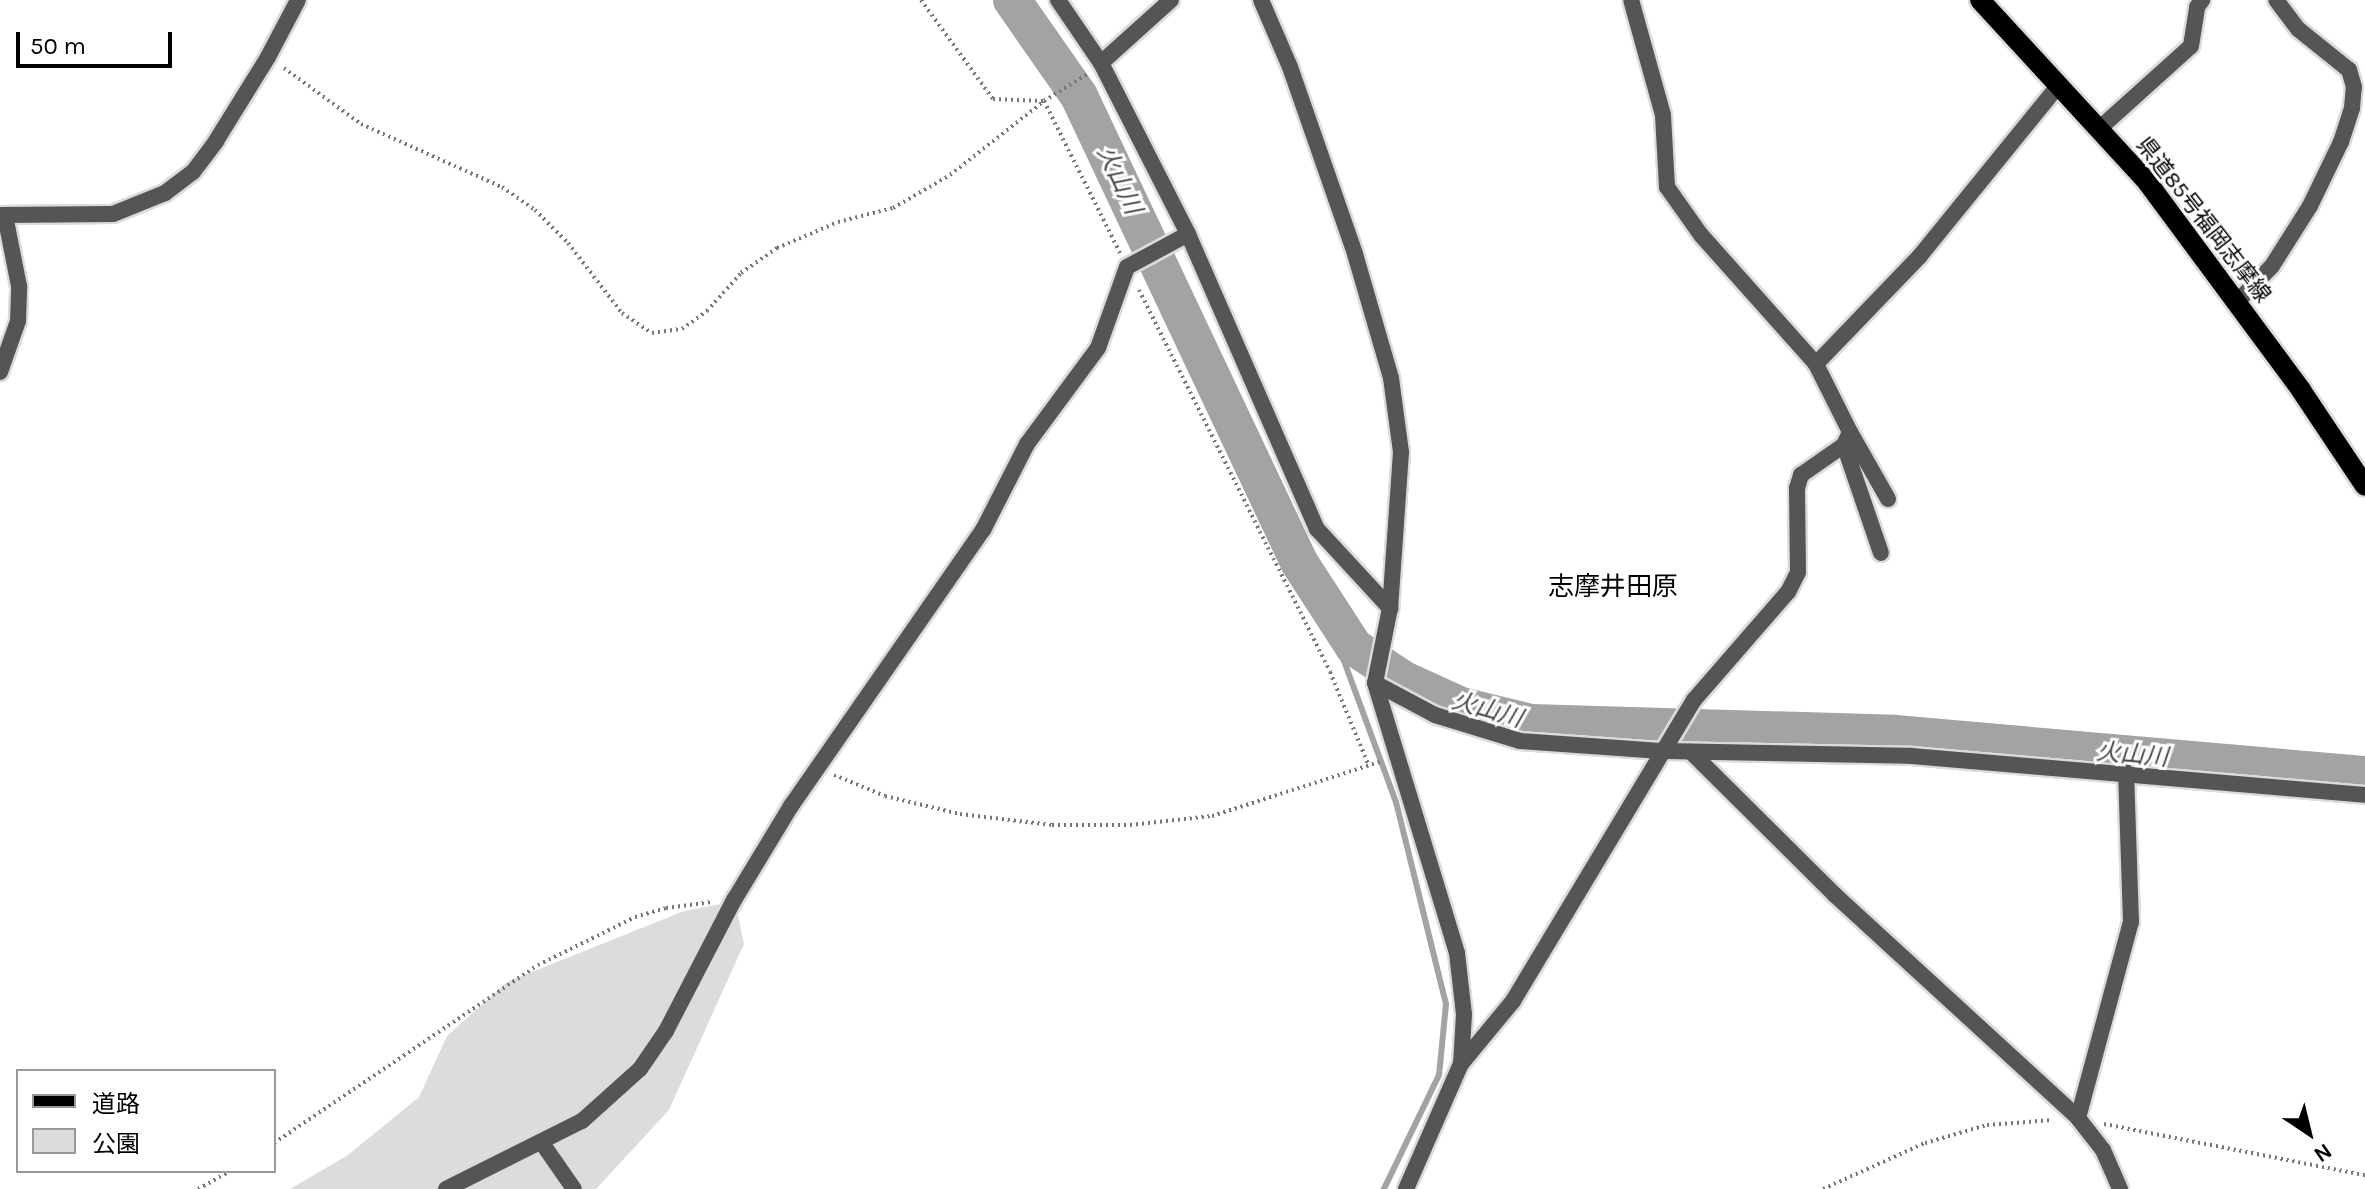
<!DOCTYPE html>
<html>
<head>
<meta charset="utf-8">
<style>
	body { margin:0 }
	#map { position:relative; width:2365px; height:1189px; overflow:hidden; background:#fff; font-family:Karla,"Noto Sans JP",sans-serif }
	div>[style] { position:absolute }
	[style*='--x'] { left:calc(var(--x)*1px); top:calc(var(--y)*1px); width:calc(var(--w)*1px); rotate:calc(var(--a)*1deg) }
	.green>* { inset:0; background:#dcdcdc }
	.stream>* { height:6px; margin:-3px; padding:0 3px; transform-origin:3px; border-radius:3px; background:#a3a3a3 }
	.river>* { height:38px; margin:-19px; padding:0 19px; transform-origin:19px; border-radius:19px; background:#a3a3a3 }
	.path>* { height:4px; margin-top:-2px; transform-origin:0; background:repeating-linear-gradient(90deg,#777 0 2px,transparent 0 6px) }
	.roads { filter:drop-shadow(2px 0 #dbdbdb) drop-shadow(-2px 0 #dbdbdb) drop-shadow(0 2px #dbdbdb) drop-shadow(0 -2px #dbdbdb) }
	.minor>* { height:16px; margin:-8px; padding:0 8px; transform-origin:8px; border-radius:8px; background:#555 }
	.primary>* { height:20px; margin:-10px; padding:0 10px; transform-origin:10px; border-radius:10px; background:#000 }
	span { translate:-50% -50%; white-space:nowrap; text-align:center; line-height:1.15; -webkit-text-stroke:6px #fff; paint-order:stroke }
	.street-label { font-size:22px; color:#000 }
	.water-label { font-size:24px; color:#444; font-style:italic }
	.quarter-label { font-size:26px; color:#000 }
	.legend { position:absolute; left:16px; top:1069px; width:260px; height:104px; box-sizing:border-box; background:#fff; border:2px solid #999; margin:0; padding:10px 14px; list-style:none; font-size:24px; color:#000 }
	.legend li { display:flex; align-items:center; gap:16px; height:40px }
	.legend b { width:40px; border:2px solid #999 }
	.north { position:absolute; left:2269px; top:1093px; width:80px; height:80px; -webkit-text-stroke:6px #fff; paint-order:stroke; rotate:145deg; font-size:22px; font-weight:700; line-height:32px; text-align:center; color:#000 }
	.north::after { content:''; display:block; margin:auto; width:28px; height:36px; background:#000; clip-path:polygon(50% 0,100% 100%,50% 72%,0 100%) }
	.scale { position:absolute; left:16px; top:32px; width:156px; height:36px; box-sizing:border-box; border:4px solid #000; border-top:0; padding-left:10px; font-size:24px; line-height:28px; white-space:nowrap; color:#000; -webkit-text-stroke:6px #fff; paint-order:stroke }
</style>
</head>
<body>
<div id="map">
	<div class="green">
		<div style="clip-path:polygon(721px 904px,738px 915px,744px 944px,669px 1110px,596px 1189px,290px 1189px,348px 1155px,419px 1097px,447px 1036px,507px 982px,684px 911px)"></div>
	</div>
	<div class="stream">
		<div style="--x:1330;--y:613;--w:38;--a:75"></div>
		<div style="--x:1340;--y:650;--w:162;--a:69.8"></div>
		<div style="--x:1396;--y:802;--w:208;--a:76.1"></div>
		<div style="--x:1446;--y:1004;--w:71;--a:95.6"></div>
		<div style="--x:1439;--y:1075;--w:127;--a:115.8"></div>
	</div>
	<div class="river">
		<div style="--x:1012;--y:0;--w:117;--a:55.1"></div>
		<div style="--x:1079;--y:96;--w:515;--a:64.73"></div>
		<div style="--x:1299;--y:562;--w:101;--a:57.1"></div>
		<div style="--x:1354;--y:647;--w:60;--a:33.4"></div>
		<div style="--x:1404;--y:680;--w:63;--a:24.5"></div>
		<div style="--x:1461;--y:706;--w:72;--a:13.7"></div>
		<div style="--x:1531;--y:723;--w:364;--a:1.7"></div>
		<div style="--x:1895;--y:734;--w:472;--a:5"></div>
	</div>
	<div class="path">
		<div style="--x:921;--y:0;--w:122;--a:54"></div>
		<div style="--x:993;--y:99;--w:51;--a:2.2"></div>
		<div style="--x:284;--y:68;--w:95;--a:36"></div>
		<div style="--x:361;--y:124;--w:154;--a:24.1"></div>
		<div style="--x:502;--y:187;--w:40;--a:34.9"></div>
		<div style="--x:535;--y:210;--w:47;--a:45"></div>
		<div style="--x:568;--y:243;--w:88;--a:52.4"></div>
		<div style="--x:622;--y:313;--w:36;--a:34"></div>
		<div style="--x:652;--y:333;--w:30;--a:-8"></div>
		<div style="--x:682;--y:329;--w:31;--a:-36"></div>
		<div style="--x:707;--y:311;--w:51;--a:-48.2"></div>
		<div style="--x:741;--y:273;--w:44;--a:-34.8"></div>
		<div style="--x:777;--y:248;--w:66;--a:-23.1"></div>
		<div style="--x:838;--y:222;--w:57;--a:-14.3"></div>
		<div style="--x:893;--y:208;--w:66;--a:-30.1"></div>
		<div style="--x:950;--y:175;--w:120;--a:-38.2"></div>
		<div style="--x:1044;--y:101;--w:53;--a:-31.9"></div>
		<div style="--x:1044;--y:101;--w:170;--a:63.4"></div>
		<div style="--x:1139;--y:290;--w:427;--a:63.4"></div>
		<div style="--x:1330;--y:672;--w:102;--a:67.5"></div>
		<div style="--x:834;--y:775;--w:55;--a:22.4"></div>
		<div style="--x:885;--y:796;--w:77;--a:13.5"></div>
		<div style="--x:960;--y:814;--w:93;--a:6.8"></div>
		<div style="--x:1052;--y:825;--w:78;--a:0"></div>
		<div style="--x:1130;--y:825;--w:82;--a:-6.3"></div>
		<div style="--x:1212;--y:816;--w:179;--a:-17.9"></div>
		<div style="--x:2104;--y:1124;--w:266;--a:11.1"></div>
		<div style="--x:274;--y:1143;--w:318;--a:-34"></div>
		<div style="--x:538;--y:965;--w:108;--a:-26.3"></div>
		<div style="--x:635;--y:917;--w:32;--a:-16"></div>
		<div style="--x:666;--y:908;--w:46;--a:-7.4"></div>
		<div style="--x:198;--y:1189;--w:37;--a:-29"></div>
		<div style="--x:1823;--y:1189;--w:112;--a:-24.3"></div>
		<div style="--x:1925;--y:1143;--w:65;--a:-16.2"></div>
		<div style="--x:1987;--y:1125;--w:65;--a:-4.4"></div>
	</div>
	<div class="roads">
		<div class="minor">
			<div style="--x:1058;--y:0;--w:76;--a:55.7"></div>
			<div style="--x:1101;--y:63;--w:192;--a:63"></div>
			<div style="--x:1188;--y:234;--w:322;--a:66.4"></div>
			<div style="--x:1317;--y:529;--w:108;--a:47.3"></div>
			<div style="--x:1261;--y:0;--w:73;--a:66.6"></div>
			<div style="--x:1290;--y:67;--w:198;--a:70.8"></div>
			<div style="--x:1355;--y:254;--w:129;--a:73.8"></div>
			<div style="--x:1391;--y:378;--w:75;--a:82.3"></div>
			<div style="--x:1401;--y:452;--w:156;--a:94"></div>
			<div style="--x:1390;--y:608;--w:76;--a:101.3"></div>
			<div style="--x:1375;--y:683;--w:282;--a:73.1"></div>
			<div style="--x:1457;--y:953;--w:61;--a:83.5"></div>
			<div style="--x:1464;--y:1014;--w:50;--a:93.4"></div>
			<div style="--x:1101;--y:63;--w:94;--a:-42"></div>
			<div style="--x:2100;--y:128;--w:122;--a:-42"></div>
			<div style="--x:2191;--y:46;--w:39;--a:-81"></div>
			<div style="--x:2197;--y:7;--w:9;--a:-54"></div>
			<div style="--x:0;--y:215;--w:113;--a:-0.5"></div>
			<div style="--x:113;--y:214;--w:56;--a:-22"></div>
			<div style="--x:165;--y:193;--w:35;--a:-37"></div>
			<div style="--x:193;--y:172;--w:39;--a:-53"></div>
			<div style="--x:216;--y:141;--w:99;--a:-58.2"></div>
			<div style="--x:268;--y:57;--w:64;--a:-62.2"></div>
			<div style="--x:2237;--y:302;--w:50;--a:-45.8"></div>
			<div style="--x:2272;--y:266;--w:71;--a:-57.7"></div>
			<div style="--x:2310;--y:206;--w:71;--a:-64.2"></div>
			<div style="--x:2341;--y:142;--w:36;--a:-72"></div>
			<div style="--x:2352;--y:108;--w:21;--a:-85"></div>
			<div style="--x:2354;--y:87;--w:18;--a:-106"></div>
			<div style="--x:2349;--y:70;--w:65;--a:-141.2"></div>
			<div style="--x:2298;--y:29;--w:36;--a:-127"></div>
			<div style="--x:1816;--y:364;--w:149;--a:-46.1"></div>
			<div style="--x:1919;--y:257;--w:222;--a:-50.9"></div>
			<div style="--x:0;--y:372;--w:54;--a:-70.6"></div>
			<div style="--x:18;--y:321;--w:35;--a:-88"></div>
			<div style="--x:19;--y:286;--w:72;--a:-101.2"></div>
			<div style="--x:1850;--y:432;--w:77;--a:60.4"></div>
			<div style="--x:1844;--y:445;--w:114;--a:71.1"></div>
			<div style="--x:1375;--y:683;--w:68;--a:28.1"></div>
			<div style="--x:1435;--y:715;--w:89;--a:17"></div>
			<div style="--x:1520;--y:741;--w:141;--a:4.1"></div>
			<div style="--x:1661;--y:751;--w:250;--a:1.1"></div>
			<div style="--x:1911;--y:756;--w:456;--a:4.9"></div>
			<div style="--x:1691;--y:752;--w:203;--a:44.8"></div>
			<div style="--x:1835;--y:895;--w:330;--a:42.5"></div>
			<div style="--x:2078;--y:1118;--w:41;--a:52"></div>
			<div style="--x:2103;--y:1150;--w:43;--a:66.4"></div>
			<div style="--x:2078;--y:1118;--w:203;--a:-74.9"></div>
			<div style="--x:2131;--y:922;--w:150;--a:-91.9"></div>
			<div style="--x:542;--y:1143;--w:56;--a:55.2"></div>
			<div style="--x:446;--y:1189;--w:152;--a:-26.6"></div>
			<div style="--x:582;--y:1121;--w:78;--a:-41.9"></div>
			<div style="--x:640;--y:1069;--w:46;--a:-55.6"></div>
			<div style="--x:666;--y:1031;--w:148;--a:-62.6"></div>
			<div style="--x:734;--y:900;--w:110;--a:-58.8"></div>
			<div style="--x:791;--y:806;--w:336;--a:-55.2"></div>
			<div style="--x:983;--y:530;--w:97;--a:-62.9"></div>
			<div style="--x:1027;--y:444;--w:119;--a:-53.5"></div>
			<div style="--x:1098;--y:348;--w:86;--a:-70.3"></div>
			<div style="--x:1127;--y:267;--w:69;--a:-28.4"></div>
			<div style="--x:1406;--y:1189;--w:137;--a:-66.3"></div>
			<div style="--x:1461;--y:1064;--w:82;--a:-50.5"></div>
			<div style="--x:1513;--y:1001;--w:351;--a:-59"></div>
			<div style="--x:1694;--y:700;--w:143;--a:-49"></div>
			<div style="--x:1788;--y:592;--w:22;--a:-63"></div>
			<div style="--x:1798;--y:572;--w:84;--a:-90.7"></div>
			<div style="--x:1797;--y:488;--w:14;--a:-73"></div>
			<div style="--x:1801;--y:475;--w:52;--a:-34.9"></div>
			<div style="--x:1844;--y:445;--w:14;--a:-65"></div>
			<div style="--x:1850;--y:432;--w:76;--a:-116.6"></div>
			<div style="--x:1816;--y:364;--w:173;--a:-131.7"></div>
			<div style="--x:1701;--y:235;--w:59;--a:-125.3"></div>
			<div style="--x:1667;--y:187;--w:72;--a:-93.2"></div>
			<div style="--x:1663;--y:115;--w:119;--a:-105.5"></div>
		</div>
		<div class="primary">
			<div style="--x:1980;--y:0;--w:248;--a:47.4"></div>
			<div style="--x:2148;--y:183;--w:257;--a:53.5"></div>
			<div style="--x:2301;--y:390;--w:115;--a:56.3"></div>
		</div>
	</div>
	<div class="street-label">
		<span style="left:2203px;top:220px;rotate:52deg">県道85号福岡志摩線</span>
	</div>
	<div class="water-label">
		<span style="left:1119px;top:180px;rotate:65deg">火山川</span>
		<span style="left:1487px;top:710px;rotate:16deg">火山川</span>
		<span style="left:2132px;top:755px;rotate:5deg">火山川</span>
	</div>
	<div class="quarter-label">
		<span style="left:1613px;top:587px">志摩井田原</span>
	</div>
	<ul class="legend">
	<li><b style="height:10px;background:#000"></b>道路</li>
	<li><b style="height:22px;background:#dcdcdc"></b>公園</li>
	</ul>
	<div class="north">N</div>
	<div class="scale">50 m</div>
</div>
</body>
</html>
